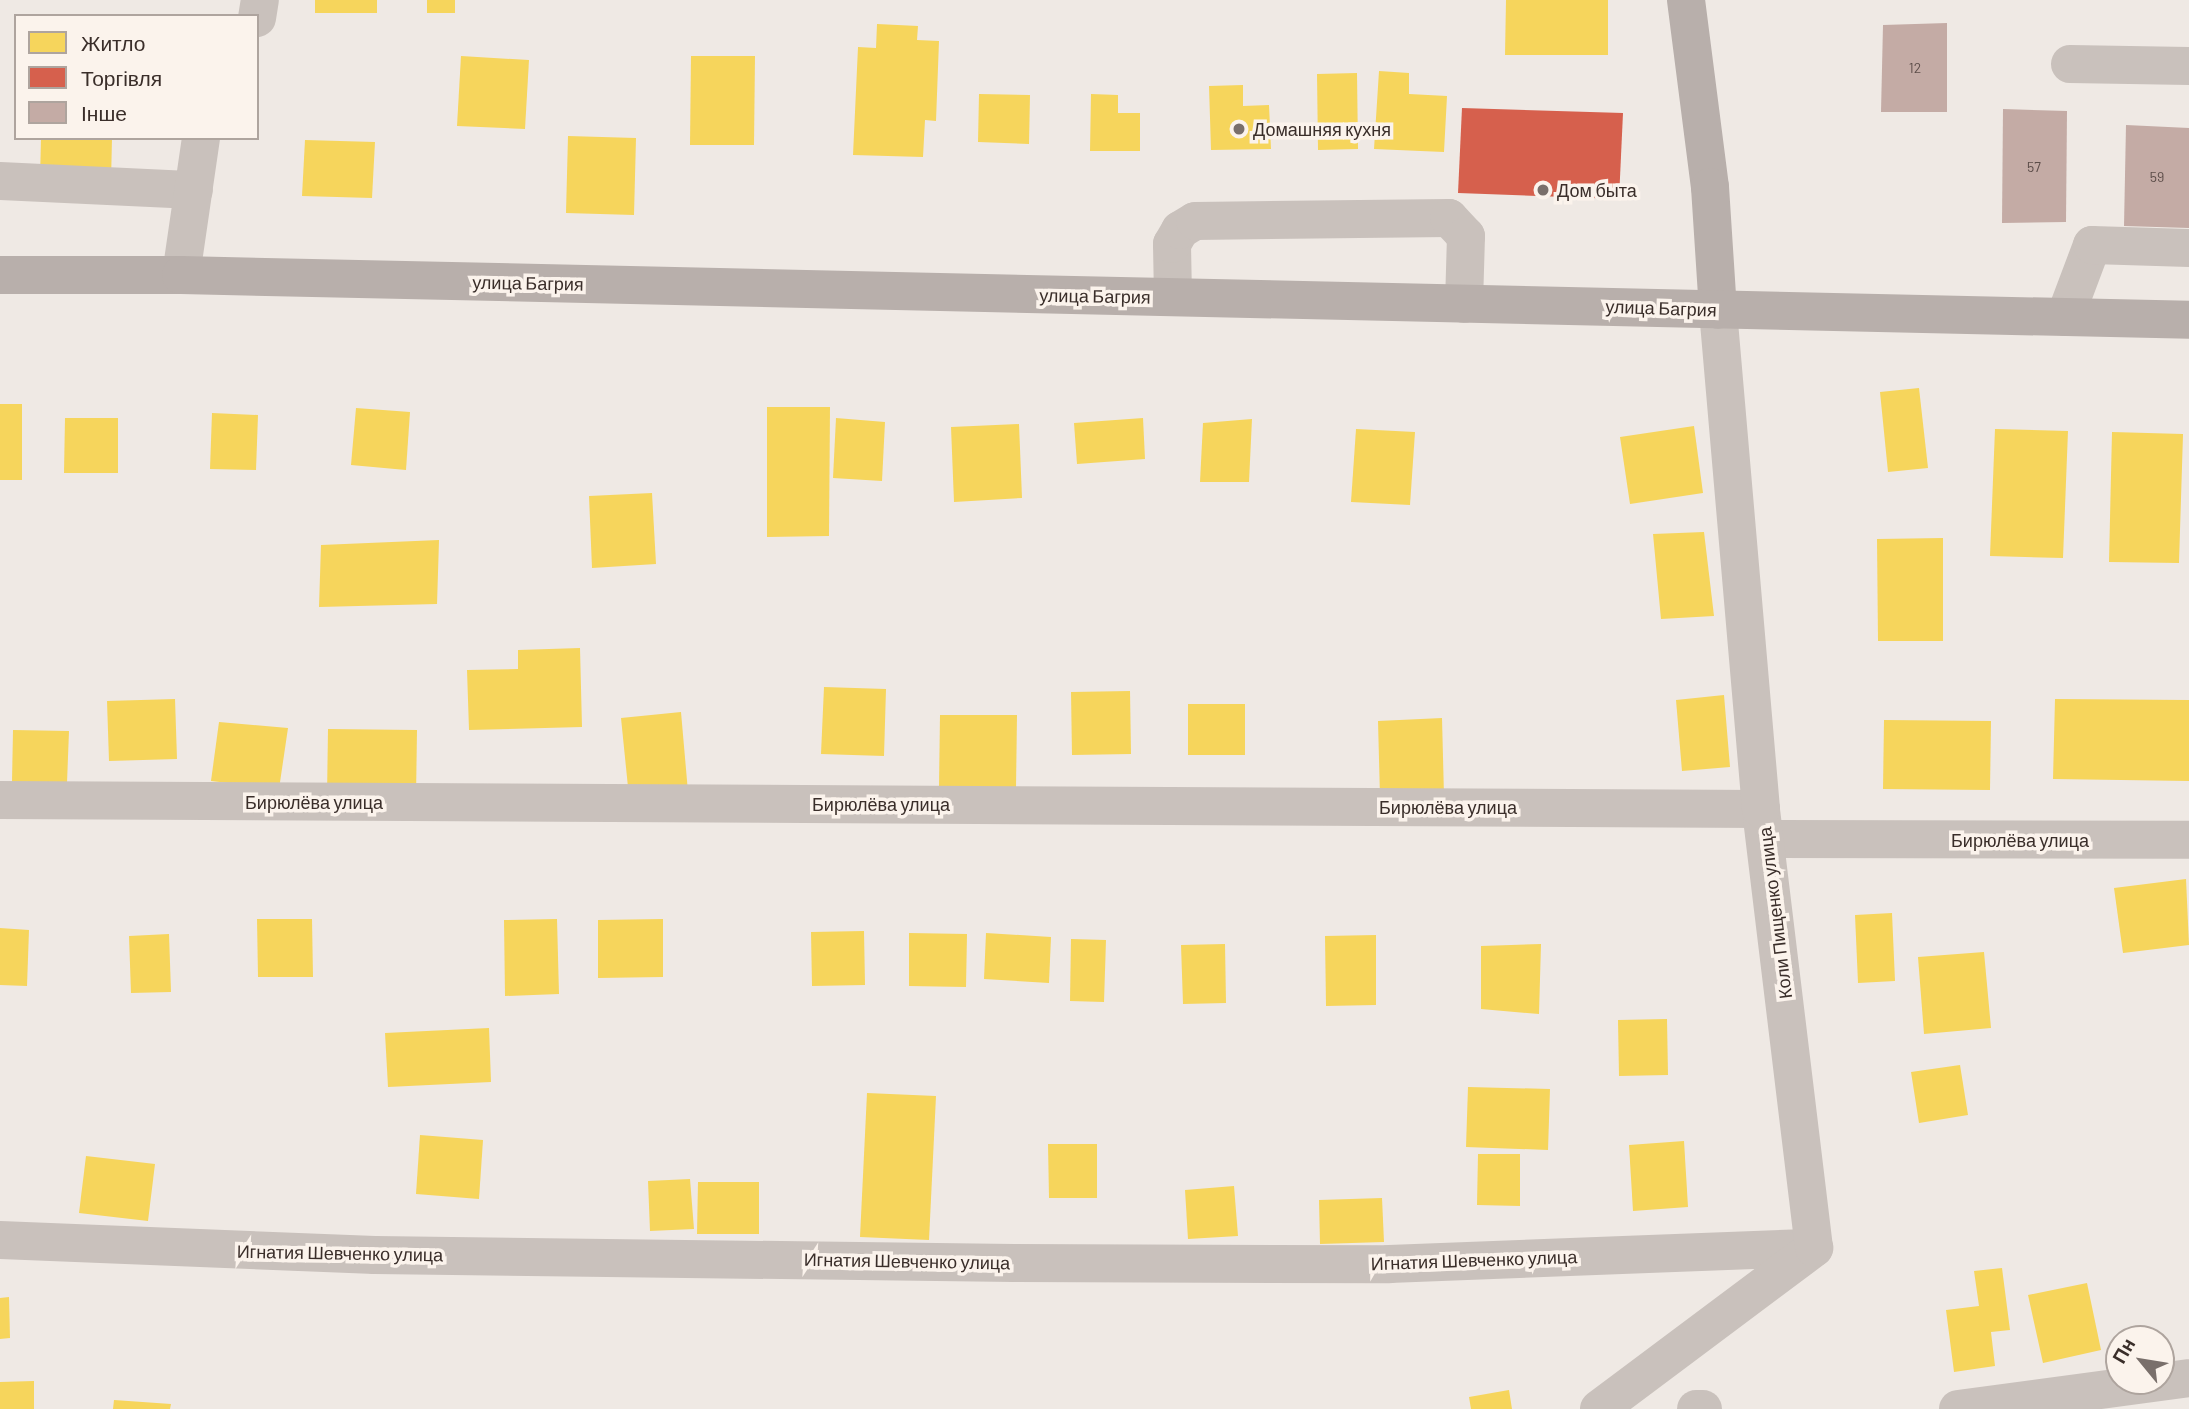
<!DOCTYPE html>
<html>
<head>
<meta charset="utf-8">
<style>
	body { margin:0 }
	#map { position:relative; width:2189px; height:1409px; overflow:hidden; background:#efe9e4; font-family:Barlow,sans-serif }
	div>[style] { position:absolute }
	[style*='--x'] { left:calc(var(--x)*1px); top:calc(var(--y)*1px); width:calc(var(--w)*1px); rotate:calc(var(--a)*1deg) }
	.homes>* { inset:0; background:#f6d55c }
	.shops>* { inset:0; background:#d6604d }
	.building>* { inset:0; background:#c4aba5 }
	.minor>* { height:38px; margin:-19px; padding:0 19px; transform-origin:19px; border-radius:19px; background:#c9c1bc }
	.major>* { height:38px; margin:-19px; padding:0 19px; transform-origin:19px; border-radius:19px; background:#b8afab }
	.dots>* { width:19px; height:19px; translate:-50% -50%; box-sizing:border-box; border:4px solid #fbf3ec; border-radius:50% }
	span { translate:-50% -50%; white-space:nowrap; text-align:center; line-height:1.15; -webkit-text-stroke:7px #fbf3ec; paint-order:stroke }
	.number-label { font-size:14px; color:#5c4d49 }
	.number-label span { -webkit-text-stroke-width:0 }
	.poi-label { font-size:18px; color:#3a2e2a }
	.left { translate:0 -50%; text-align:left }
	.street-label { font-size:18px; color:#3a2e2a }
	.legend { position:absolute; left:14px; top:14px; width:245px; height:126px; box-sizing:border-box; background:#fbf3ec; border:2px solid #aea49e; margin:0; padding:9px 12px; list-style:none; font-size:21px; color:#3a2e2a }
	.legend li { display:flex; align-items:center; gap:14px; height:35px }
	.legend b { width:35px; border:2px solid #aea49e }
	.north { position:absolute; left:2105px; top:1325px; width:70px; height:70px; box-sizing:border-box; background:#fbf3ec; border:2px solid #aea49e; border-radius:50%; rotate:300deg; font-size:19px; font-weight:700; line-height:28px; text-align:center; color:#3a2e2a }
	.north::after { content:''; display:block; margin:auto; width:24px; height:32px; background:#796f6b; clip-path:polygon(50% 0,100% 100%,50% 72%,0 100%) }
</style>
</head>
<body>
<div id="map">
	<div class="homes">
		<div style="clip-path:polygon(315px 0,377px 0,377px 13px,315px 13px)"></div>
		<div style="clip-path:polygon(427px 0,455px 0,455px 13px,427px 13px)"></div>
		<div style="clip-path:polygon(1506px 0,1608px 0,1608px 55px,1505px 55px)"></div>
		<div style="clip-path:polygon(877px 24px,918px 26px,917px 40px,939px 41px,936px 121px,925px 120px,923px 157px,853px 155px,858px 47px,876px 48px)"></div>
		<div style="clip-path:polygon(461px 56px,529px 60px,525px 129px,457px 126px)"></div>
		<div style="clip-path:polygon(691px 56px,755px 56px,754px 145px,690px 145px)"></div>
		<div style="clip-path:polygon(1379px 71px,1409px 73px,1409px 94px,1447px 96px,1444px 152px,1374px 149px)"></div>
		<div style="clip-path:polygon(1357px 73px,1358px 149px,1318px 150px,1317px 74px)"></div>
		<div style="clip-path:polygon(1243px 85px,1243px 106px,1269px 105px,1271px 149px,1211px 150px,1209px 86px)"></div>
		<div style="clip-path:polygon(979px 94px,1030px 95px,1029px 144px,978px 142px)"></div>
		<div style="clip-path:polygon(1091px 94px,1118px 95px,1118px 113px,1140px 113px,1140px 151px,1090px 151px)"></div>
		<div style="clip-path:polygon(568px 136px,636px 138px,634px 215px,566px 213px)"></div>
		<div style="clip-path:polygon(41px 138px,112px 138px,111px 182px,40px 180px)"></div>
		<div style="clip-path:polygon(305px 140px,375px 142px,372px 198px,302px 196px)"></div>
		<div style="clip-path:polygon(1919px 388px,1928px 468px,1888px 472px,1880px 392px)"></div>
		<div style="clip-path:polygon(0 404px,22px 404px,22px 480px,0 480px)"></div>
		<div style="clip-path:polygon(767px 407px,830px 407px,829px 536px,767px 537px)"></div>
		<div style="clip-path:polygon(356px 408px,410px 412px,406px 470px,351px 465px)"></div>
		<div style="clip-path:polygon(212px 413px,258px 415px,256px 470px,210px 469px)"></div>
		<div style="clip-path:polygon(65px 418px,118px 418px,118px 473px,64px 473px)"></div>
		<div style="clip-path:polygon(836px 418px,885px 422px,882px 481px,833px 478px)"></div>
		<div style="clip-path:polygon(1143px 418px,1145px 459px,1077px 464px,1074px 423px)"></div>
		<div style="clip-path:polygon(1252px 419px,1249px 482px,1200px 482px,1203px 423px)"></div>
		<div style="clip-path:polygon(1019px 424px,1022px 498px,954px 502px,951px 427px)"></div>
		<div style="clip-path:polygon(1694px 426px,1703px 493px,1630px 504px,1620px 437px)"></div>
		<div style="clip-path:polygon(1356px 429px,1415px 432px,1410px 505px,1351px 502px)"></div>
		<div style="clip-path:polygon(1995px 429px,2068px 431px,2063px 558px,1990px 556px)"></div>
		<div style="clip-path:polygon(2112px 432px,2183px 434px,2179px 563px,2109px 562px)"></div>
		<div style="clip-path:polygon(652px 493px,656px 564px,592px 568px,589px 496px)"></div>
		<div style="clip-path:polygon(1704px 532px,1714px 616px,1661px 619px,1653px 534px)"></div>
		<div style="clip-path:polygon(1943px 538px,1943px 641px,1878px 641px,1877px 539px)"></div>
		<div style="clip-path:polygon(439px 540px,437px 604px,319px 607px,321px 545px)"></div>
		<div style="clip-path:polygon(580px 648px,582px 727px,469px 730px,467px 670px,518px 669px,518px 650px)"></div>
		<div style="clip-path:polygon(824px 687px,886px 689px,884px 756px,821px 754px)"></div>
		<div style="clip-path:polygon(1130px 691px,1131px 754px,1072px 755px,1071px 692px)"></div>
		<div style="clip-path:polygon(1724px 695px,1730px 767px,1682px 771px,1676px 700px)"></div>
		<div style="clip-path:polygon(175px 699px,177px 759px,109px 761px,107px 701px)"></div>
		<div style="clip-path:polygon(2055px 699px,2189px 700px,2189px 781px,2053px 779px)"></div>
		<div style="clip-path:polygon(1188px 704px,1245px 704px,1245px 755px,1188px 755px)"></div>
		<div style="clip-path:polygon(681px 712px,688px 792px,629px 797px,621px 718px)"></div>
		<div style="clip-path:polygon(940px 715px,1017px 715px,1016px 788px,939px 787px)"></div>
		<div style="clip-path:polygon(1442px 718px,1444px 796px,1380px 797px,1378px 721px)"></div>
		<div style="clip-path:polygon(1884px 720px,1991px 721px,1990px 790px,1883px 789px)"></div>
		<div style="clip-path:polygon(219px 722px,288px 728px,279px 789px,211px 781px)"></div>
		<div style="clip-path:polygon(328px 729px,417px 730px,416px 798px,327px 797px)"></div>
		<div style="clip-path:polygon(13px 730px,69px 731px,67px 783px,12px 782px)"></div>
		<div style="clip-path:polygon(2186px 879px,2189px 945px,2123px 953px,2114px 888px)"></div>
		<div style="clip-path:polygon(1892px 913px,1895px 981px,1858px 983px,1855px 915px)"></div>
		<div style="clip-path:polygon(257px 919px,312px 919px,313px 977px,258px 977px)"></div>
		<div style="clip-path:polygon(557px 919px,559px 994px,505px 996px,504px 920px)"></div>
		<div style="clip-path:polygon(663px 919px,663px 977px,598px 978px,598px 920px)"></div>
		<div style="clip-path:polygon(0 928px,29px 930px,27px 986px,0 985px)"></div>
		<div style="clip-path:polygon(864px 931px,865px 985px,812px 986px,811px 932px)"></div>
		<div style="clip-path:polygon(909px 933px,967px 934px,966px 987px,909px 986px)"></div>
		<div style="clip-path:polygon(986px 933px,1051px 937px,1049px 983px,984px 979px)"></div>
		<div style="clip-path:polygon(169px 934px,171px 992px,131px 993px,129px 936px)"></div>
		<div style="clip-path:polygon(1376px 935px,1376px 1005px,1326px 1006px,1325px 936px)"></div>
		<div style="clip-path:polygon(1071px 939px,1106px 940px,1104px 1002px,1070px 1001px)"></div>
		<div style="clip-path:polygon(1225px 944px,1226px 1003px,1183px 1004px,1181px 945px)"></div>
		<div style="clip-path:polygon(1541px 944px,1539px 1014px,1481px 1009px,1481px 946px)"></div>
		<div style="clip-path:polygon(1984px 952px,1991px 1028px,1924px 1034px,1918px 957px)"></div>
		<div style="clip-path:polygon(1667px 1019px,1668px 1075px,1619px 1076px,1618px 1020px)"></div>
		<div style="clip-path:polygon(489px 1028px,491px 1082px,388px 1087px,385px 1033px)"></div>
		<div style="clip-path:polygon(1960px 1065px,1968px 1115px,1919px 1123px,1911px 1072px)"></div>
		<div style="clip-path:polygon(1468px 1087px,1550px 1089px,1548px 1150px,1466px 1147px)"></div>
		<div style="clip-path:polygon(867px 1093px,936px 1096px,929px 1240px,860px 1237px)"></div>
		<div style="clip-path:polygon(420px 1135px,483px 1140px,479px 1199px,416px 1194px)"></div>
		<div style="clip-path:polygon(1684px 1141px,1688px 1207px,1633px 1211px,1629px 1145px)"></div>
		<div style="clip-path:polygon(1048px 1144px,1097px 1144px,1097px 1198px,1049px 1198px)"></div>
		<div style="clip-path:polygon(1478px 1154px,1520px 1154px,1520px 1206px,1477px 1205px)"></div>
		<div style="clip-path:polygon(86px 1156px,155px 1164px,148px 1221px,79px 1213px)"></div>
		<div style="clip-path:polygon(690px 1179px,694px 1229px,650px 1231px,648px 1181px)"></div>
		<div style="clip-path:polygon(698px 1182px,759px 1182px,759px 1234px,697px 1234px)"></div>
		<div style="clip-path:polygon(1234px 1186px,1238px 1236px,1188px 1239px,1185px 1190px)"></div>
		<div style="clip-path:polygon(1382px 1198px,1384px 1242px,1320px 1244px,1319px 1200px)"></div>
		<div style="clip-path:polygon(2002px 1268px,2010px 1330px,1991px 1332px,1995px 1366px,1954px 1372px,1946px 1310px,1979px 1306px,1974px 1271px)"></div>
		<div style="clip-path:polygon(2087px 1283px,2101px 1350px,2043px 1363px,2028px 1295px)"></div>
		<div style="clip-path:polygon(9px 1297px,10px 1338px,0 1339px,0 1298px)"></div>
		<div style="clip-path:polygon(34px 1381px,34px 1409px,0 1409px,0 1382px)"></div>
		<div style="clip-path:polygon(1509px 1390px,1512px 1409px,1471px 1409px,1469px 1397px)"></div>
		<div style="clip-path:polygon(114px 1400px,171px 1404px,170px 1409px,113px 1409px)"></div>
	</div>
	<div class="shops">
		<div style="clip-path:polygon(1462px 108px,1623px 113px,1619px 199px,1458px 193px)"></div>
	</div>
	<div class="building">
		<div style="clip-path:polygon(1947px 23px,1947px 112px,1881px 112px,1883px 25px)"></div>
		<div style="clip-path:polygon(2003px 109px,2067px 111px,2066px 222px,2002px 223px)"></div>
		<div style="clip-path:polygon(2126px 125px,2189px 128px,2189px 228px,2124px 226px)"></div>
	</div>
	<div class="minor">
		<div style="--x:257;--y:18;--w:18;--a:-81"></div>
		<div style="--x:2070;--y:64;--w:119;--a:1"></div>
		<div style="--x:0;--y:181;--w:194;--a:2.7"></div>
		<div style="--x:181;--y:275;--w:138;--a:-81.7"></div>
		<div style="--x:1173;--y:297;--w:53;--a:-91.1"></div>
		<div style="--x:1172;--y:244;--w:16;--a:-60"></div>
		<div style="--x:1180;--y:230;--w:17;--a:-31"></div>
		<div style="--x:1195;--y:221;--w:254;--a:-0.7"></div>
		<div style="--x:1449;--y:218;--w:25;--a:47"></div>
		<div style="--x:1466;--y:236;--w:68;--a:91.7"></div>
		<div style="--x:2065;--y:317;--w:77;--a:-69.4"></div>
		<div style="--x:2092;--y:245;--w:97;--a:1.8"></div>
		<div style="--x:0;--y:800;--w:1761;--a:0.29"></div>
		<div style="--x:1767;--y:839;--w:422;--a:0.1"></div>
		<div style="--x:0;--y:1240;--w:375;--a:2.3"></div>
		<div style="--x:375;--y:1255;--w:639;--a:0.72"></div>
		<div style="--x:1014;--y:1263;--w:375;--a:0.2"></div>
		<div style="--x:1389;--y:1264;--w:425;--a:-2.2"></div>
		<div style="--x:1599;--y:1409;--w:269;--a:-36.8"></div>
		<div style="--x:1814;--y:1248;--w:442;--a:-96.9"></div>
		<div style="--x:1761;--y:809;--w:501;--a:-94.93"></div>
		<div style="--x:1696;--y:1409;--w:7;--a:0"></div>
		<div style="--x:1958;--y:1409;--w:233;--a:-7.6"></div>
	</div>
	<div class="major">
		<div style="--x:1686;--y:0;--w:189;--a:82.7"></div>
		<div style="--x:1710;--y:187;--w:123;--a:86.3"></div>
		<div style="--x:0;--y:275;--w:181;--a:0"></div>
		<div style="--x:181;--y:275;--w:2009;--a:1.28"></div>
	</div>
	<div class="dots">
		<div style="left:1239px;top:129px;background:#796f6b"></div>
		<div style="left:1543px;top:190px;background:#796f6b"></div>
	</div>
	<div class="number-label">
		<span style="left:1915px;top:68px">12</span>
		<span style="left:2034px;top:167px">57</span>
		<span style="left:2157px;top:177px">59</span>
	</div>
	<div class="poi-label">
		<span class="left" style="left:1253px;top:129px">Домашняя кухня</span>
		<span class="left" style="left:1557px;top:190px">Дом быта</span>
	</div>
	<div class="street-label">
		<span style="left:528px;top:283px;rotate:1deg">улица Багрия</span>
		<span style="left:1095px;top:296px;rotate:1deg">улица Багрия</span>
		<span style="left:1661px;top:308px;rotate:2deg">улица Багрия</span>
		<span style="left:314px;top:802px">Бирюлёва улица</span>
		<span style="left:881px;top:804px">Бирюлёва улица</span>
		<span style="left:1448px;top:807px">Бирюлёва улица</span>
		<span style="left:2020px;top:840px">Бирюлёва улица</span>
		<span style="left:1775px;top:913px;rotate:-97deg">Коли Пищенко улица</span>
		<span style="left:340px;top:1253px;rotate:1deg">Игнатия Шевченко улица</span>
		<span style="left:1474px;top:1260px;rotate:-2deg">Игнатия Шевченко улица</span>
		<span style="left:907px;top:1261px;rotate:1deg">Игнатия Шевченко улица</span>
	</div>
	<ul class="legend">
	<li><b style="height:19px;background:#f6d55c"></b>Житло</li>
	<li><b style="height:19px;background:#d6604d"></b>Торгівля</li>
	<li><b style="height:19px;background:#c4aba5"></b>Інше</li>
	</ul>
	<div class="north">Пн</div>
</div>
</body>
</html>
